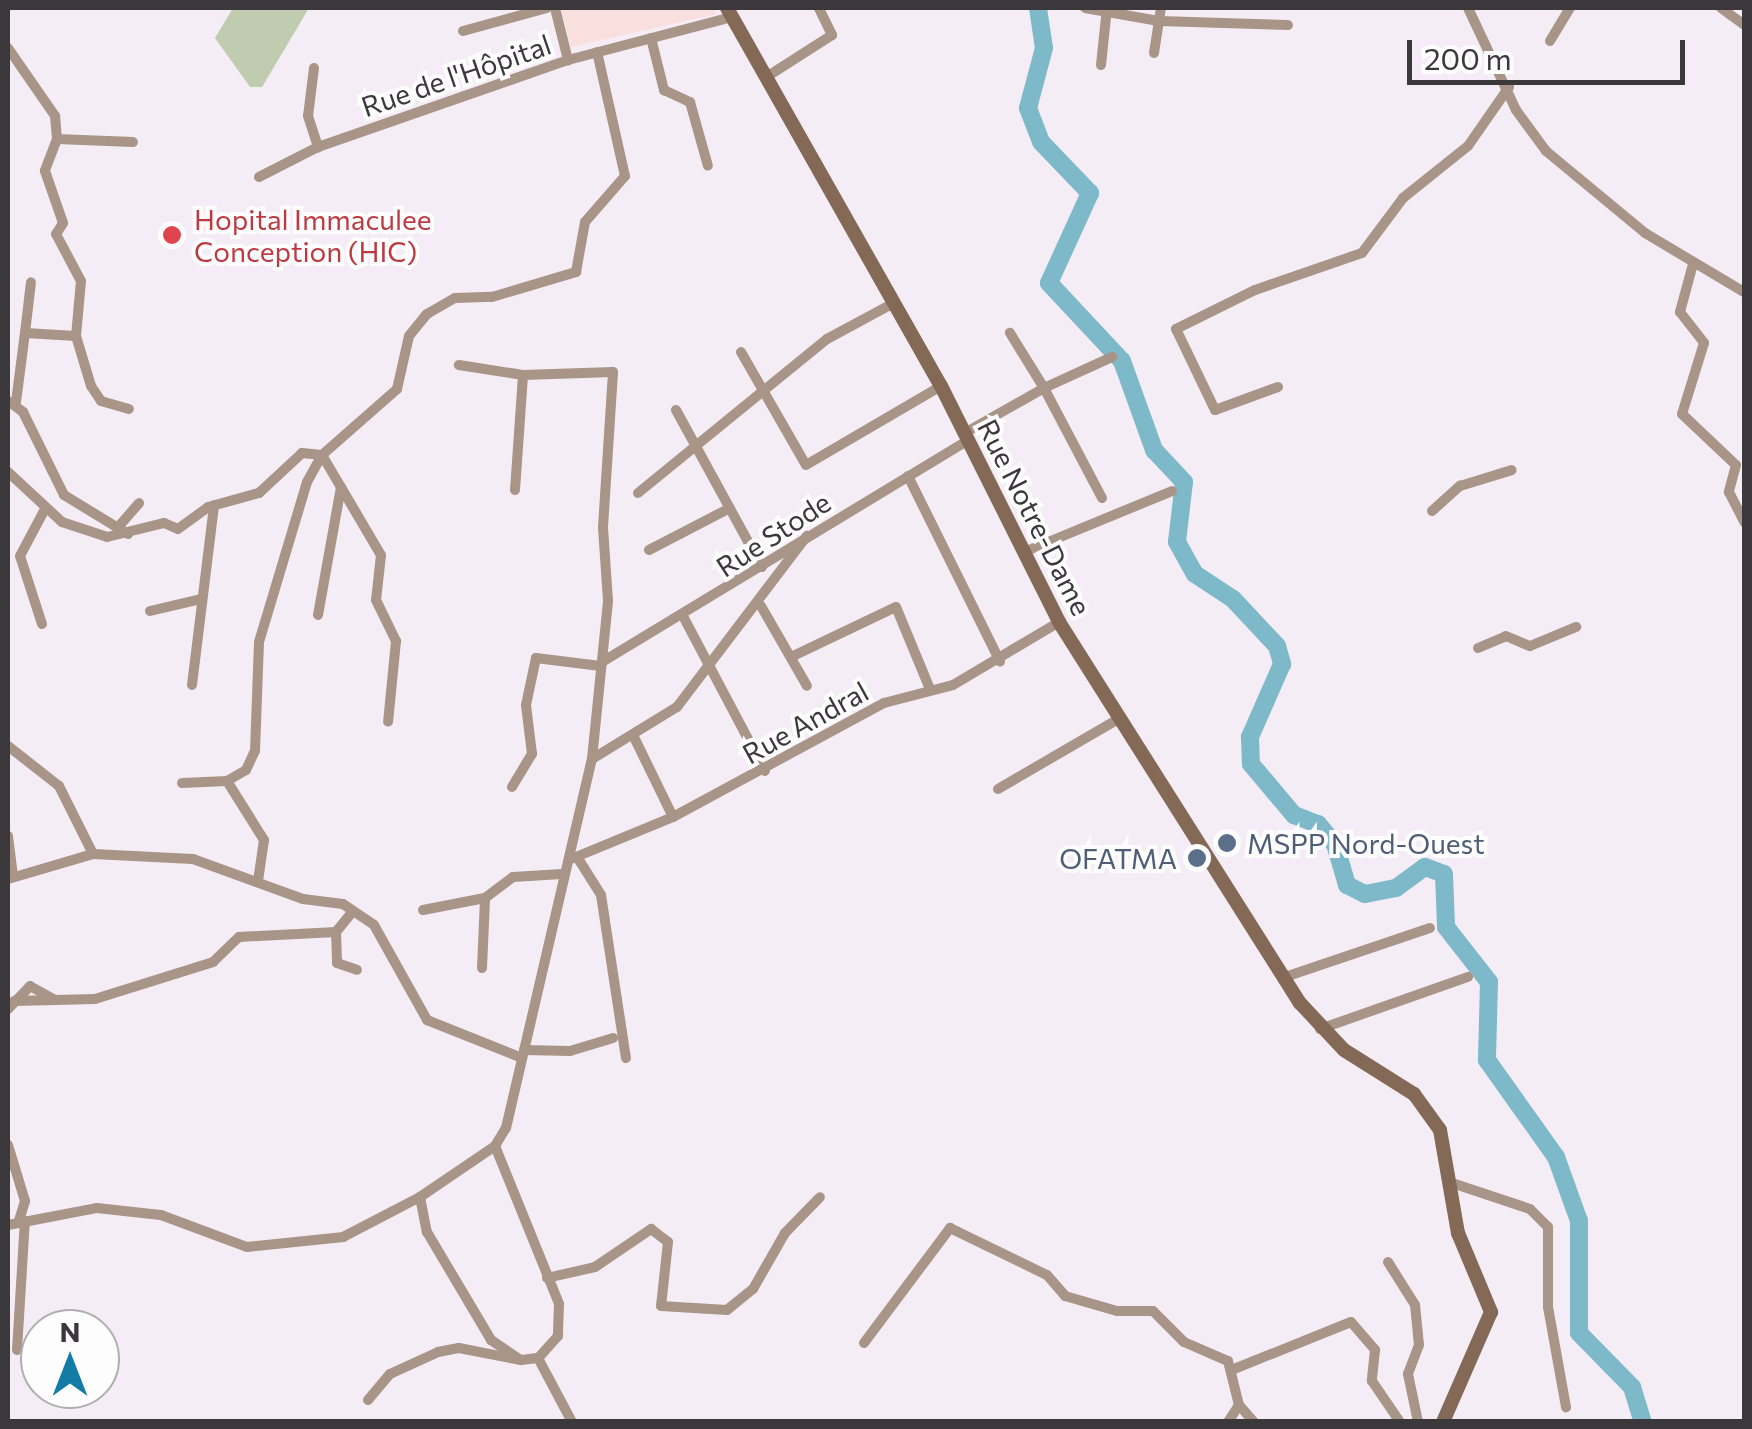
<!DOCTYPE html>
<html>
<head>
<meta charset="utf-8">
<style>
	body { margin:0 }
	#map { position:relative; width:1752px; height:1429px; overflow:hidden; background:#f5edf6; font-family:Commissioner,sans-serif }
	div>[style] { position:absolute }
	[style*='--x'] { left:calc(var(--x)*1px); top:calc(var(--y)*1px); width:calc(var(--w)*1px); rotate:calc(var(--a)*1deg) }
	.education>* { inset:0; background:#fadfdf }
	.green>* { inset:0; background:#bfccaf }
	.river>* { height:18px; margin:-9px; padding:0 9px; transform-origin:9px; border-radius:9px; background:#7eb9c9 }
	.street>* { height:10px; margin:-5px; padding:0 5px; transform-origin:5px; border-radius:5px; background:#a89588 }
	.secondary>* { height:14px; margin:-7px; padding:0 7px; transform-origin:7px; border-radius:7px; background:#846957 }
	.dots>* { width:28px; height:28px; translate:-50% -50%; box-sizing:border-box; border:5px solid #fefdfe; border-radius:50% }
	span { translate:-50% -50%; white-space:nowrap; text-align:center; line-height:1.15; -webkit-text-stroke:8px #fefdfe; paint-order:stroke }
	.street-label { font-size:28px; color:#3b383c }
	.health-label { font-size:28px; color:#be3a42 }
	.left { translate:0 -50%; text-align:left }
	.service-label { font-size:28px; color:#4e5e75 }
	.right { translate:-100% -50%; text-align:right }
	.frame { position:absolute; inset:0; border:10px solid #3b383c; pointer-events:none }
	.north { position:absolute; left:20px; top:1309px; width:100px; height:100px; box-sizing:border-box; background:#fefdfe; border:2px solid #b0aeb0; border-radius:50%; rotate:0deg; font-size:28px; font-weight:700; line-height:40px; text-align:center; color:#3b383c }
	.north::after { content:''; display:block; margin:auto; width:35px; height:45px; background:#137ca6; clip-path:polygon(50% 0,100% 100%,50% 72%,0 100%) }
	.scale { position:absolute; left:1407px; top:40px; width:278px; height:45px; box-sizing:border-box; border:5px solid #3b383c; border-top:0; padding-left:12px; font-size:30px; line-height:35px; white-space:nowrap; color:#3b383c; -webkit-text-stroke:8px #fefdfe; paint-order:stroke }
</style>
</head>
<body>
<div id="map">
	<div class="education">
		<div style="clip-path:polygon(561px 8px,713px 8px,717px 14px,571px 47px)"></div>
	</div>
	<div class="green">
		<div style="clip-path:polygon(233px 8px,309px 8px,262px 87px,250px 87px,215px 38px)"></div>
	</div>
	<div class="river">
		<div style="--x:1038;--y:8;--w:40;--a:81.5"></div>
		<div style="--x:1044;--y:48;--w:62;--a:104.9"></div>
		<div style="--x:1028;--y:108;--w:36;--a:69"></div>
		<div style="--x:1041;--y:142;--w:71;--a:46.1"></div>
		<div style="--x:1090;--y:193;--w:99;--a:114.5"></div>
		<div style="--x:1049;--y:283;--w:107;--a:46.9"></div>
		<div style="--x:1122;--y:361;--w:95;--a:70.2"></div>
		<div style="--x:1154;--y:450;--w:44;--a:46.8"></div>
		<div style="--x:1184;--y:482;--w:60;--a:96.7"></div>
		<div style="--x:1177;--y:542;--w:37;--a:61"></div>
		<div style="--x:1195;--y:574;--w:45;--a:33.3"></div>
		<div style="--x:1233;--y:599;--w:64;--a:46.9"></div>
		<div style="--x:1277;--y:646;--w:19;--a:74"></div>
		<div style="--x:1282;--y:664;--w:80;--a:113.7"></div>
		<div style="--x:1250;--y:737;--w:27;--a:88"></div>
		<div style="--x:1251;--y:764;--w:67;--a:49.9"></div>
		<div style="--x:1294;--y:815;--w:26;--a:21"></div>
		<div style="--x:1318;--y:824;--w:26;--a:50"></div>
		<div style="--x:1335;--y:844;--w:43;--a:73.7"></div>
		<div style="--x:1347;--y:885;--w:20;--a:27"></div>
		<div style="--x:1365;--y:894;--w:32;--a:-11"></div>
		<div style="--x:1396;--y:888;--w:36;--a:-36"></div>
		<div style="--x:1425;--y:867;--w:20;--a:20"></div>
		<div style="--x:1444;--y:874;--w:53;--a:87.8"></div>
		<div style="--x:1446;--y:927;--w:70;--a:52"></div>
		<div style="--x:1489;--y:982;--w:78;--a:91.5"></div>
		<div style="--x:1487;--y:1060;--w:119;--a:54.6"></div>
		<div style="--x:1556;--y:1157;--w:68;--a:70.2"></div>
		<div style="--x:1579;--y:1221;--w:112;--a:90"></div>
		<div style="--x:1579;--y:1333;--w:76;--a:45.5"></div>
		<div style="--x:1632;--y:1387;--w:37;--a:73"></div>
	</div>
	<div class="street">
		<div style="--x:555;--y:8;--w:54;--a:76"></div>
		<div style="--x:1085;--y:8;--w:75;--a:10"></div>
		<div style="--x:1159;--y:21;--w:129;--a:1.8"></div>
		<div style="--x:1468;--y:8;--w:113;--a:64.8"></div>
		<div style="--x:1516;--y:110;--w:51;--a:53.8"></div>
		<div style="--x:1546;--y:151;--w:129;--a:39.6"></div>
		<div style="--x:1645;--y:233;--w:115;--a:30.8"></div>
		<div style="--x:1721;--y:8;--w:29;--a:36"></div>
		<div style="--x:463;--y:31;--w:87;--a:-15.3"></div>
		<div style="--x:651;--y:38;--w:54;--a:76"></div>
		<div style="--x:664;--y:90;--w:29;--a:25"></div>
		<div style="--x:690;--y:102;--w:66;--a:74.3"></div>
		<div style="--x:1550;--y:41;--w:39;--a:-59"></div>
		<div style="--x:8;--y:48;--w:83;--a:55.3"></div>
		<div style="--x:55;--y:116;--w:23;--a:85"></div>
		<div style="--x:57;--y:139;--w:34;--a:111"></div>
		<div style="--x:45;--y:171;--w:55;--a:70.9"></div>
		<div style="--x:63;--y:223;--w:13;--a:122"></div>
		<div style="--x:56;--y:234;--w:53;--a:62"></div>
		<div style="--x:81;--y:281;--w:55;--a:95.2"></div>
		<div style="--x:76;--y:336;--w:52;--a:73.3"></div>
		<div style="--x:91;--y:386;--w:18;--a:56"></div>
		<div style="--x:101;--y:401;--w:29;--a:16"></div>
		<div style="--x:1154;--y:53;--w:46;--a:-81.2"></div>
		<div style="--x:1101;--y:65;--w:57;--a:-84"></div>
		<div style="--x:314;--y:68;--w:48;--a:97.1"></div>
		<div style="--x:308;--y:116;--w:33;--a:72"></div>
		<div style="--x:768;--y:76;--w:76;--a:-32.6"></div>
		<div style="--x:832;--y:35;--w:30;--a:-116"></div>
		<div style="--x:57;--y:139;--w:76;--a:2.3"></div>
		<div style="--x:259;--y:177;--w:66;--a:-27"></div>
		<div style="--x:318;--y:147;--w:265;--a:-19.2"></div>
		<div style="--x:568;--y:60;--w:170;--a:-14.7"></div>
		<div style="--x:1693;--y:264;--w:50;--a:105.2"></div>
		<div style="--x:1680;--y:312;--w:39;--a:52"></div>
		<div style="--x:1704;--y:343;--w:74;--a:107.2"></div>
		<div style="--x:1682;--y:414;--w:74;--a:43.4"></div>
		<div style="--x:1736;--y:465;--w:28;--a:105"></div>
		<div style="--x:1729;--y:492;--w:34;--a:63"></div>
		<div style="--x:25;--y:333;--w:51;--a:-83.3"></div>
		<div style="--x:741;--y:352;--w:130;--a:60.1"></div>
		<div style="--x:806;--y:465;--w:156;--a:-30.3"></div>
		<div style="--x:1278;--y:387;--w:67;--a:159.9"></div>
		<div style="--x:1215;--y:410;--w:90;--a:-115.7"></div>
		<div style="--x:1176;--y:329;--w:88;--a:-26.3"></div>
		<div style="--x:1255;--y:290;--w:113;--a:-19.1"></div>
		<div style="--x:1362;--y:253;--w:69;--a:-53.3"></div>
		<div style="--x:1403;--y:198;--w:83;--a:-38.7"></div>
		<div style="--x:1468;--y:146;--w:72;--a:-55.2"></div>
		<div style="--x:8;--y:401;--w:19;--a:36"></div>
		<div style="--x:23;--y:412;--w:93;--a:63.7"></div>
		<div style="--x:64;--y:495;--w:75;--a:31.4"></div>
		<div style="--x:16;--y:402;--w:70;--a:-82.6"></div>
		<div style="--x:25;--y:333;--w:51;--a:3.4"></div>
		<div style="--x:676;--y:410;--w:179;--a:61.3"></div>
		<div style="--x:963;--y:434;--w:93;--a:-29.6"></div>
		<div style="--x:1044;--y:388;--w:65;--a:-121.7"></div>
		<div style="--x:8;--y:472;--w:74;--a:42.8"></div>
		<div style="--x:62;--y:522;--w:47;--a:18.4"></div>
		<div style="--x:107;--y:537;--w:59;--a:-13.8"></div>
		<div style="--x:164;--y:523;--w:15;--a:23"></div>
		<div style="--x:178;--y:529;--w:37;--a:-36"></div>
		<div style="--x:208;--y:507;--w:53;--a:-15.4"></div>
		<div style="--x:259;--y:493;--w:59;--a:-42.9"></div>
		<div style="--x:302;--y:453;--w:20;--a:6"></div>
		<div style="--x:322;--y:455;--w:116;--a:59.5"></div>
		<div style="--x:381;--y:555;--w:45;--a:96.3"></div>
		<div style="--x:376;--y:600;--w:46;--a:64"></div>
		<div style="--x:396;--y:641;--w:81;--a:95.6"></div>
		<div style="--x:908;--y:476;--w:207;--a:63.6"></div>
		<div style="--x:515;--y:490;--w:115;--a:-86"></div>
		<div style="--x:638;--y:493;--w:244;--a:-39.2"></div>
		<div style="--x:827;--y:339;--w:74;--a:-28.3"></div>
		<div style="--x:1102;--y:498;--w:124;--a:-117.8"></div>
		<div style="--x:1044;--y:388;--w:75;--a:-24.5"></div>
		<div style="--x:1432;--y:511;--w:38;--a:-42"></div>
		<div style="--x:1460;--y:486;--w:54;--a:-17.1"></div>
		<div style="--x:120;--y:525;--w:29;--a:-49"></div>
		<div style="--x:649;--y:550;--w:91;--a:-27.4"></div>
		<div style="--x:1024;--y:552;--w:160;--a:-22.4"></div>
		<div style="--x:761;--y:606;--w:92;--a:60.1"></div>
		<div style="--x:150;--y:611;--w:52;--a:-13.2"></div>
		<div style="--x:318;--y:615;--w:130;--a:-79.8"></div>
		<div style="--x:684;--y:618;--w:173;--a:62.1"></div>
		<div style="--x:42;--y:624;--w:71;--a:-107.9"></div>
		<div style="--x:20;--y:556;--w:53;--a:-62"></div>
		<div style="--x:1478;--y:648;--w:30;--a:-23"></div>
		<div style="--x:1506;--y:636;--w:26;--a:23"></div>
		<div style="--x:1530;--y:646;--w:50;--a:-22.4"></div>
		<div style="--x:791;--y:657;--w:116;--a:-25.5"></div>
		<div style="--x:896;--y:607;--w:89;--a:67.5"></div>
		<div style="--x:602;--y:662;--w:427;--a:-31.2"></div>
		<div style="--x:192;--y:685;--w:181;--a:-83"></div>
		<div style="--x:633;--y:735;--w:91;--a:64"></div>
		<div style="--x:8;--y:746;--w:65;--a:38.1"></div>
		<div style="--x:59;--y:786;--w:76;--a:63.4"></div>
		<div style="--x:592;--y:759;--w:100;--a:-31.5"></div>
		<div style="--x:677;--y:707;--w:215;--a:-52.8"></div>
		<div style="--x:227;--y:781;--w:70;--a:57.9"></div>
		<div style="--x:264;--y:840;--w:41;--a:98.3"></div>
		<div style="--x:182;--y:783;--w:45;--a:-2.5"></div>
		<div style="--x:227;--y:781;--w:22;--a:-30"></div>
		<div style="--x:246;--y:770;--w:21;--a:-65"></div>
		<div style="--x:255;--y:751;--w:109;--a:-87.9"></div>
		<div style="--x:259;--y:642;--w:167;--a:-73.3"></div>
		<div style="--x:307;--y:482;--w:31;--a:-61"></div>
		<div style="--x:322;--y:455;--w:100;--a:-41.3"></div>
		<div style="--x:397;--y:389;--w:54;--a:-77.2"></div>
		<div style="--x:409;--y:336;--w:28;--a:-51"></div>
		<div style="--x:427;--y:314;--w:32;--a:-30"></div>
		<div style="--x:455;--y:298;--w:37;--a:-2"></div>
		<div style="--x:492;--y:297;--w:88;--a:-16.6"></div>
		<div style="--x:576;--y:272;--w:51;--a:-79.8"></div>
		<div style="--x:585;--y:222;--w:61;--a:-49"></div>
		<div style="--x:625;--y:176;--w:127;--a:-102.7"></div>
		<div style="--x:512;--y:787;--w:39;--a:-59"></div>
		<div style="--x:532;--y:754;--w:49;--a:-97"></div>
		<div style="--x:526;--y:705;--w:48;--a:-78"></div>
		<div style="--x:536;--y:658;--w:65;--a:7"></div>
		<div style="--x:998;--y:789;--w:141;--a:-30.2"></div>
		<div style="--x:8;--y:836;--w:40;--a:82.9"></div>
		<div style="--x:571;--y:859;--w:110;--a:-22.4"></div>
		<div style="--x:673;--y:817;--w:240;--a:-28.4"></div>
		<div style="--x:884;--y:703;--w:71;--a:-14.6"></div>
		<div style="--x:953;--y:685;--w:123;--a:-30.7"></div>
		<div style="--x:579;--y:860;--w:41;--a:57.8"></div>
		<div style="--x:601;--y:895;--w:165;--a:81.3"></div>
		<div style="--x:8;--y:879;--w:89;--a:-16.4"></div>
		<div style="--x:93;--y:854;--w:100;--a:2.9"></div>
		<div style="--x:193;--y:859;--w:117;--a:20"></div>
		<div style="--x:303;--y:899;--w:40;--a:7.1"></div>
		<div style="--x:343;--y:904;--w:37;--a:34"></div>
		<div style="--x:374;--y:925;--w:109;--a:60.8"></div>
		<div style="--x:427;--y:1020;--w:102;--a:21.8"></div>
		<div style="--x:423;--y:910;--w:63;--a:-11"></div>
		<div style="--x:485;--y:898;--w:35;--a:-37"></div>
		<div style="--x:513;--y:877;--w:49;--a:-3.5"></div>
		<div style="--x:336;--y:932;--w:31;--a:88"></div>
		<div style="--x:337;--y:963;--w:21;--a:19"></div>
		<div style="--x:482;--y:968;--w:70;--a:-87.5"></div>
		<div style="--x:1285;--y:977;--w:153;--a:-18.7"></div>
		<div style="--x:14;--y:1001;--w:41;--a:-1.4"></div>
		<div style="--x:8;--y:1009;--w:32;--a:-46"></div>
		<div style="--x:30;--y:986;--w:29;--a:29"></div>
		<div style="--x:55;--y:1000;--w:40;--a:-1.4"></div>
		<div style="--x:95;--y:999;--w:124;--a:-17.4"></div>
		<div style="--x:213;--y:962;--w:36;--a:-44"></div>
		<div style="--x:239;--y:937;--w:97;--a:-3"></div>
		<div style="--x:336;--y:932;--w:27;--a:-51"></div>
		<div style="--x:1320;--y:1029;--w:157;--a:-19.4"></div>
		<div style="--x:524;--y:1050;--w:46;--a:1.2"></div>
		<div style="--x:570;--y:1051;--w:45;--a:-16.8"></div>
		<div style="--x:8;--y:1145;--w:59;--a:73.1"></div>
		<div style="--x:25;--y:1201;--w:21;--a:107"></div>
		<div style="--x:495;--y:1146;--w:170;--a:67.9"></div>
		<div style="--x:559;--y:1304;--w:32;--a:92"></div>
		<div style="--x:558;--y:1336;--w:30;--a:132"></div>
		<div style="--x:1452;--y:1183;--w:82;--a:18.4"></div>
		<div style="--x:1530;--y:1209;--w:25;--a:45"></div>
		<div style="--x:1548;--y:1227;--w:80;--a:90"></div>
		<div style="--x:1548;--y:1307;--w:102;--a:79.8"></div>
		<div style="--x:420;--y:1197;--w:36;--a:79"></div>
		<div style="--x:427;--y:1232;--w:126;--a:59.3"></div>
		<div style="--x:491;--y:1340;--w:36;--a:34"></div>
		<div style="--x:521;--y:1360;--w:17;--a:-7"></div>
		<div style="--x:538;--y:1358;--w:72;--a:62"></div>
		<div style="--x:8;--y:1225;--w:91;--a:-10.8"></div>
		<div style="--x:97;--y:1208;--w:64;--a:6.2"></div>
		<div style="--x:161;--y:1215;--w:92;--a:20.4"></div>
		<div style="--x:247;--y:1247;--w:97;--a:-5.9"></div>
		<div style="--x:343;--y:1237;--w:87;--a:-27.5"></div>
		<div style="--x:420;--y:1197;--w:91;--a:-34.2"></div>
		<div style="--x:495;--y:1146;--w:21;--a:-59"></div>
		<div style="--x:506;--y:1128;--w:379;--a:-76.9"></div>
		<div style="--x:592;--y:759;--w:159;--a:-84.2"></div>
		<div style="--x:608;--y:601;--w:74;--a:-93.9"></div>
		<div style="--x:603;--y:527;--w:155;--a:-86.3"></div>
		<div style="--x:613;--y:372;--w:90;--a:178.1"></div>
		<div style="--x:523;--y:375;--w:65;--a:-171.1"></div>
		<div style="--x:1388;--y:1262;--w:51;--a:57.9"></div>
		<div style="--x:1415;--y:1305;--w:40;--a:84.3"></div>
		<div style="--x:1419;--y:1345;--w:31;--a:111"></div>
		<div style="--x:1408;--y:1374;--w:49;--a:78.2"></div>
		<div style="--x:547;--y:1278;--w:49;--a:-12.9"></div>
		<div style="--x:595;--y:1267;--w:68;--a:-34.2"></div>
		<div style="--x:651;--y:1229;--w:21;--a:37"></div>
		<div style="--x:668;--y:1242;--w:64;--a:96.2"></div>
		<div style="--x:661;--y:1306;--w:66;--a:3.5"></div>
		<div style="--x:727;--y:1310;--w:33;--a:-39"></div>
		<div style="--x:753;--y:1289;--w:64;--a:-60.3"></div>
		<div style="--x:785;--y:1233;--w:50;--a:-45.8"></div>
		<div style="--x:864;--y:1343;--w:144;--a:-53.2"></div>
		<div style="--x:950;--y:1228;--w:108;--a:25.9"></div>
		<div style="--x:1047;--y:1275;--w:28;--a:49"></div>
		<div style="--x:1065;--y:1296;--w:54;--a:16.1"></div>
		<div style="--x:1117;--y:1311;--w:36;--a:0"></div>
		<div style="--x:1153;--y:1311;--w:44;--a:45"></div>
		<div style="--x:1184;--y:1342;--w:48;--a:23.4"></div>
		<div style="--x:1228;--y:1361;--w:45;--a:76"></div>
		<div style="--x:1239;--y:1405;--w:20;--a:123"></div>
		<div style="--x:17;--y:1350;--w:129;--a:-86.5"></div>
		<div style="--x:1234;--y:1369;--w:126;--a:-21.9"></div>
		<div style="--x:1351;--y:1322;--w:37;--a:49"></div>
		<div style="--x:1375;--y:1350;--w:31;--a:96"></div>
		<div style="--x:1372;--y:1381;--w:50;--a:55.7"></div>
		<div style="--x:368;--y:1400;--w:34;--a:-50"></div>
		<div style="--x:390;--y:1374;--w:53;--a:-24.6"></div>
		<div style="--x:438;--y:1352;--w:21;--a:-11"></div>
		<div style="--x:459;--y:1348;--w:62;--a:11.1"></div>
		<div style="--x:1239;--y:1405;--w:23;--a:49"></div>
	</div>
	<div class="secondary">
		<div style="--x:727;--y:8;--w:434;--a:60.5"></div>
		<div style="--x:941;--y:386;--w:264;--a:63.4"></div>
		<div style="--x:1059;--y:622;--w:451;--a:57.7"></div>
		<div style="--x:1300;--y:1003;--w:64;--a:46.9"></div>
		<div style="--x:1344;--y:1050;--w:83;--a:32.2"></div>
		<div style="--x:1414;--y:1094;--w:44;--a:54.2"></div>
		<div style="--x:1440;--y:1130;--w:105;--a:80.1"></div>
		<div style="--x:1458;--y:1233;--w:86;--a:67.3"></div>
		<div style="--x:1491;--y:1312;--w:120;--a:113.6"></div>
	</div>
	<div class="dots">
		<div style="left:172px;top:235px;background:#e0444e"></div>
		<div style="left:1227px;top:843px;background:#5c6f8a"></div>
		<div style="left:1197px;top:858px;background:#5c6f8a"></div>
	</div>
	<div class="street-label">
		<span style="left:456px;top:75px;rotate:-19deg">Rue de l'Hôpital</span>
		<span style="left:1035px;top:517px;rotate:63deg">Rue Notre-Dame</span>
		<span style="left:773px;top:534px;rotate:-33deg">Rue Stode</span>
		<span style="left:805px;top:722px;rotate:-29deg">Rue Andral</span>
	</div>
	<div class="health-label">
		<span class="left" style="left:194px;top:235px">Hopital Immaculee<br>Conception (HIC)</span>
	</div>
	<div class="service-label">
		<span class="left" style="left:1247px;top:843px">MSPP Nord-Ouest</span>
		<span class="right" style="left:1177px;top:858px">OFATMA</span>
	</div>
	<div class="frame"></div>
	<div class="north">N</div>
	<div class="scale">200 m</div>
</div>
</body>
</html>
